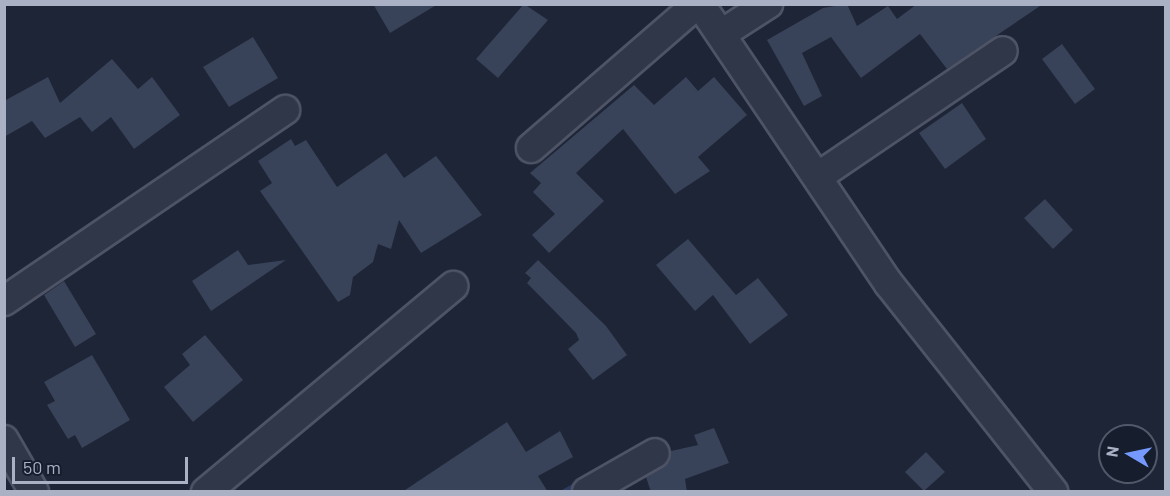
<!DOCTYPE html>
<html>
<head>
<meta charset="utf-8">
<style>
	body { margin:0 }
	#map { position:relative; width:1170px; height:496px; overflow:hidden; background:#1d2537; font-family:Barlow,sans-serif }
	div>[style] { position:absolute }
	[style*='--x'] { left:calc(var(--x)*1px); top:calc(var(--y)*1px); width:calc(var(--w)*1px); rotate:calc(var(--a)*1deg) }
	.stream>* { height:7px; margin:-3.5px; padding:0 3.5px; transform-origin:3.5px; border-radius:3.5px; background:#2c3b5e }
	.building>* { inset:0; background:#384258 }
	.roads { filter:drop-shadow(2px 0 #4e5466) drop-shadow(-2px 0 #4e5466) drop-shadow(0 2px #4e5466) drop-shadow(0 -2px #4e5466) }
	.minor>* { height:28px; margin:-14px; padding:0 14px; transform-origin:14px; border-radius:14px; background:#303748 }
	span { translate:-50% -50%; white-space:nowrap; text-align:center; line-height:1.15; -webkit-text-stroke:6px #161d2c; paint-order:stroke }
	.frame { position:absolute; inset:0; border:6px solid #aab1c5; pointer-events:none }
	.north { position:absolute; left:1098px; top:424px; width:60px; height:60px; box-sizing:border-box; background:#161d2c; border:2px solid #515869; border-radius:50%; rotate:279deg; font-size:16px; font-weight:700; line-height:24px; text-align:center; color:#aab1c5 }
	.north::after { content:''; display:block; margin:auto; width:21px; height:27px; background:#7599ff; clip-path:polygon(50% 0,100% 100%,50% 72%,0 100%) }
	.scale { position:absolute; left:12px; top:457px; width:176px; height:27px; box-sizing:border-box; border:3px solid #aab1c5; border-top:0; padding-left:8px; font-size:18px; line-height:21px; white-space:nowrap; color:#aab1c5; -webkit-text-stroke:4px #161d2c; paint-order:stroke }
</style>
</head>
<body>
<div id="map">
	<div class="stream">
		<div style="--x:564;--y:492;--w:18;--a:-29"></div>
	</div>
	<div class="building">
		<div style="clip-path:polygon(373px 4px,438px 4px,390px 33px)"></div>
		<div style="clip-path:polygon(524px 4px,548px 20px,498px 78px,476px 59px)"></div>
		<div style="clip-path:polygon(847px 4px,857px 26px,888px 6px,897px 19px,917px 4px,1043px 4px,947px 69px,920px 34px,861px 78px,831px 37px,802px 53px,822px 96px,804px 106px,767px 40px,823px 8px)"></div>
		<div style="clip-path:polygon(253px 37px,278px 78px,229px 107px,203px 67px)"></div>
		<div style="clip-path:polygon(1062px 44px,1095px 89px,1075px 104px,1042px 59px)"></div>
		<div style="clip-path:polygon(112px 59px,138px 89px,152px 77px,180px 115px,134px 149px,111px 117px,92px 132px,80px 117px,45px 138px,32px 121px,4px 137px,4px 101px,48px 77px,60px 103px)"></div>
		<div style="clip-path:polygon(686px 77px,698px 91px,714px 77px,747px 115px,698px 157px,710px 171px,675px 194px,623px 129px,576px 173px,604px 201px,549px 253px,532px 235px,555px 214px,533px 192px,541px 183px,530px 173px,634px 85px,654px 105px)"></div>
		<div style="clip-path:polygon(962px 103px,986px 139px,945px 169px,919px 133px)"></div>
		<div style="clip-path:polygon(291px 139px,295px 146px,306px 140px,337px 187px,386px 153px,404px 178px,436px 156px,482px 215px,421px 253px,399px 220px,391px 249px,378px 244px,373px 262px,353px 277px,350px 295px,338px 302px,260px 191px,272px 183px,258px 161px)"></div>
		<div style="clip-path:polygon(1045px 199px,1073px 230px,1053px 249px,1024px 218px)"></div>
		<div style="clip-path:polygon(688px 239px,736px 295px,758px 278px,788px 315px,750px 344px,713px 295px,695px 311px,656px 265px)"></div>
		<div style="clip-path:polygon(238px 250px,248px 265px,286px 260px,211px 311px,192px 281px)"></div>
		<div style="clip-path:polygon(538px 260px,606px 326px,627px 355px,593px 380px,568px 349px,579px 340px,576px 333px,527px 283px,531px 278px,525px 273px)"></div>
		<div style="clip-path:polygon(64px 281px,96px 334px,75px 347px,44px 295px)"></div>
		<div style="clip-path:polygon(205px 335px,243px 380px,193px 422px,164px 387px,190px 365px,182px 354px)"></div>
		<div style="clip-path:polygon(92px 355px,130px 420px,82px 448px,75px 435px,68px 439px,47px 405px,55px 401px,44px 382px)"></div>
		<div style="clip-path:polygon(507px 422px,526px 452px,560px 431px,573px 457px,538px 476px,548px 492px,402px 492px)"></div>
		<div style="clip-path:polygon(714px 428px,729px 463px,685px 479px,687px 492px,651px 492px,646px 477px,669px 462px,671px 451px,698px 445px,694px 435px)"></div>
		<div style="clip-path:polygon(926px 452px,945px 472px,924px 491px,905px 472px)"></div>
	</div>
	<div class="roads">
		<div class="minor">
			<div style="--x:700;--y:4;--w:338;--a:56"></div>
			<div style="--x:889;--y:284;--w:265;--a:51.7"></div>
			<div style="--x:723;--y:33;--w:54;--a:-32.8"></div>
			<div style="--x:531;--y:148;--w:220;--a:-40.9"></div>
			<div style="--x:819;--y:176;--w:222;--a:-34.2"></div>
			<div style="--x:4;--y:301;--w:340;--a:-34.2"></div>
			<div style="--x:4;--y:440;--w:60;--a:60"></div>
			<div style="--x:206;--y:492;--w:322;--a:-39.8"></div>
			<div style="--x:587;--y:492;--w:78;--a:-29.8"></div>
		</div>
	</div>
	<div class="frame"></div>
	<div class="north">N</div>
	<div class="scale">50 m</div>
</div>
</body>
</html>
